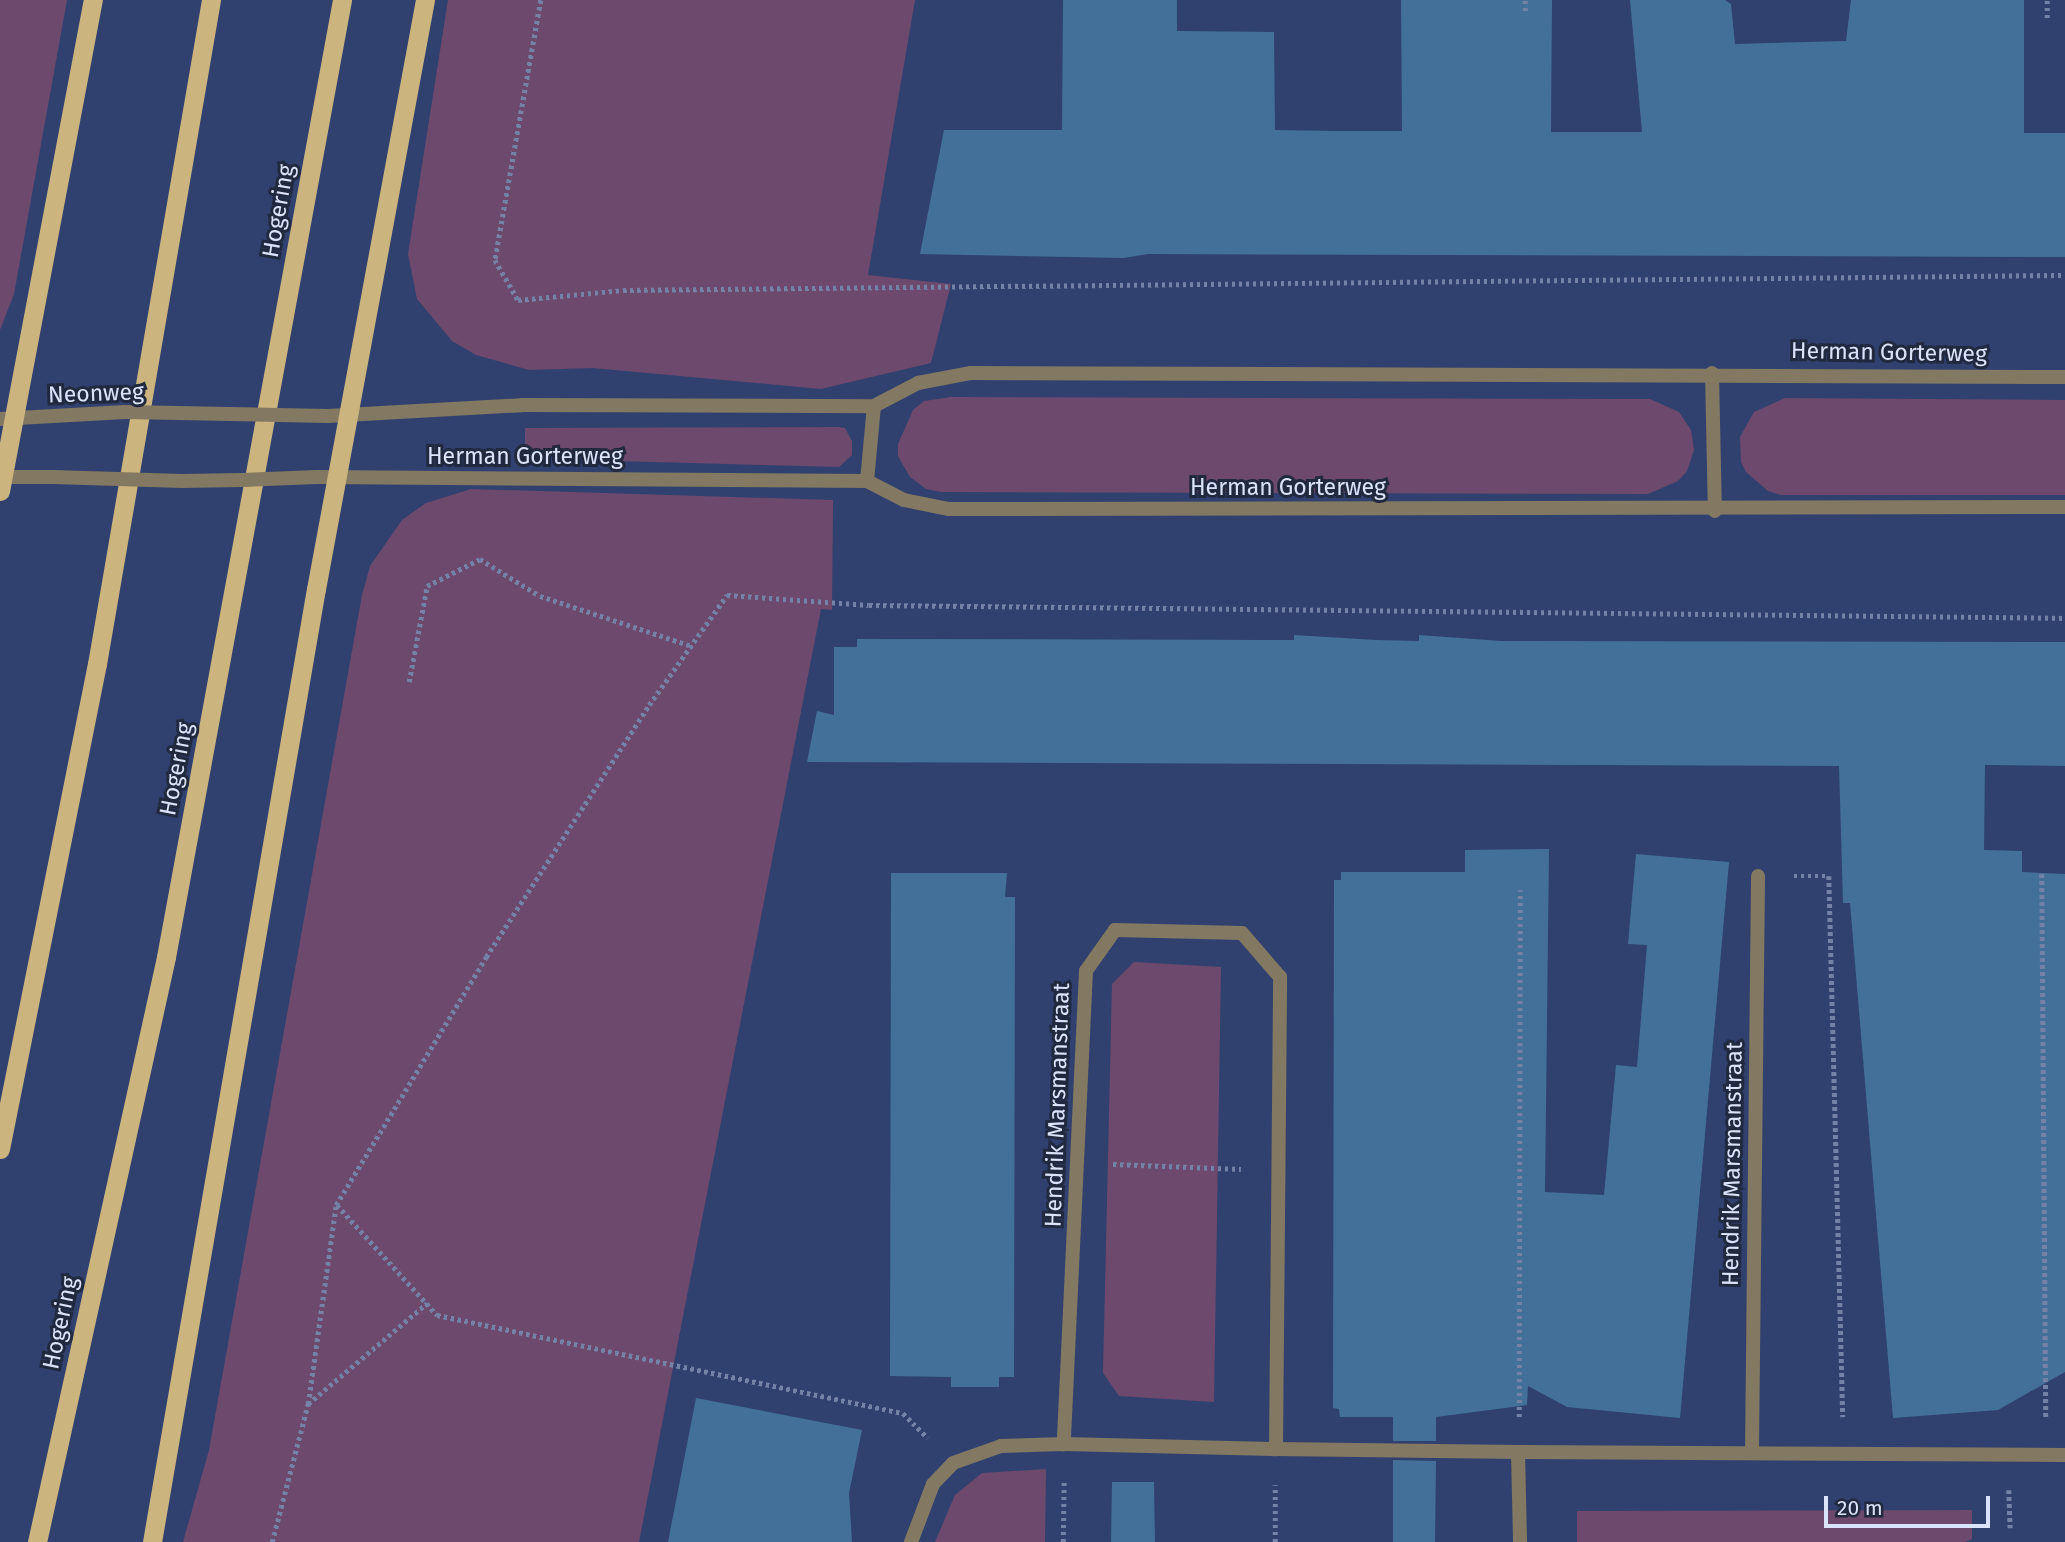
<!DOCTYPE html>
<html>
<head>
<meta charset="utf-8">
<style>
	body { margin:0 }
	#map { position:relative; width:2065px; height:1542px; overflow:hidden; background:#30416f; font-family:"Fira Sans",sans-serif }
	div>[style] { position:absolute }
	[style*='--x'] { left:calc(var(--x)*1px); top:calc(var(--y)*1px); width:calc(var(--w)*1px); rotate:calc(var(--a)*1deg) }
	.green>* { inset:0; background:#6d496d }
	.building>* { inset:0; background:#427099 }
	.path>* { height:4.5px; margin-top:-2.25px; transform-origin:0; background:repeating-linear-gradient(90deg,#7482a7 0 3.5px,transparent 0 7px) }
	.minor>* { height:14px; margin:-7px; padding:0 7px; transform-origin:7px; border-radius:7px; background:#837861 }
	.trunk>* { height:19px; margin:-9.5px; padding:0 9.5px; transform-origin:9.5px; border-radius:9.5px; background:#ccb47e }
	.minor-bridge>* { height:14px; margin:-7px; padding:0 7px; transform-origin:7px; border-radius:7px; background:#837861 }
	span { translate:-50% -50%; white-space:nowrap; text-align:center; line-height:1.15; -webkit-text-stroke:6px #21293e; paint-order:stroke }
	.street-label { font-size:23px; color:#dae3fa }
	.scale { position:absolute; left:1824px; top:1496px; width:166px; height:32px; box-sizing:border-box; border:4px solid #dae3fa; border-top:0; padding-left:9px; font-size:21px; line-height:24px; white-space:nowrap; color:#dae3fa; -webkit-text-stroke:5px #21293e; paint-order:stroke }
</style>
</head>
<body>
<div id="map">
	<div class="green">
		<div style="clip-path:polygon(0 0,67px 0,14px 294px,0 330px)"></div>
		<div style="clip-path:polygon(448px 0,915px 0,868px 275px,951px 284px,931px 363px,821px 389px,593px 368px,529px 370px,476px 355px,452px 341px,417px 299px,408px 254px)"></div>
		<div style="clip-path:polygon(951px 397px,1650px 399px,1679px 412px,1691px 430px,1694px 450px,1687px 471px,1678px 481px,1648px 494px,941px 492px,926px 489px,910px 477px,898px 456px,898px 444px,913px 410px,924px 401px)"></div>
		<div style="clip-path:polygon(1785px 398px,2065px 400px,2065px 495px,1781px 495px,1768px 491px,1746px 472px,1741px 462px,1740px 437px,1754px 412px)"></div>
		<div style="clip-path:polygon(838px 427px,845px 428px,852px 441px,852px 455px,839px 467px,615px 461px,525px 448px,525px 428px)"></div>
		<div style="clip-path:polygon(471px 489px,833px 500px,832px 610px,821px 609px,639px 1542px,183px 1542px,209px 1450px,362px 595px,370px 566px,402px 520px,426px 503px)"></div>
		<div style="clip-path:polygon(1134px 962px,1221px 967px,1214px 1402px,1119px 1396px,1103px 1373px,1112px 984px)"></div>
		<div style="clip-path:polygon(1046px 1469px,1045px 1542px,935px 1542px,955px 1495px,982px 1473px)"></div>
		<div style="clip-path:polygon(1972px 1510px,1972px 1539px,1965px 1542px,1577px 1542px,1577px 1511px)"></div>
	</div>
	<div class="building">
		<div style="clip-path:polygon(1063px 0,1177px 0,1177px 31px,1274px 32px,1275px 130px,1336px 131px,1402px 131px,1401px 0,1552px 0,1551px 132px,1642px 132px,1630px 0,1725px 0,1731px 4px,1735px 44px,1846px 41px,1851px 0,2024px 0,2024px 133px,2065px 133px,2065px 257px,1148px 254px,1124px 258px,920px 254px,944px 130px,1062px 130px)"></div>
		<div style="clip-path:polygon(1294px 635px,1376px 640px,1419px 641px,1419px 635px,1501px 641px,2065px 642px,2065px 766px,1985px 765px,1984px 850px,2022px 851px,2022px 872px,2065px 874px,2065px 1372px,1998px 1410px,1893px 1418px,1850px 903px,1843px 903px,1839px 766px,807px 762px,817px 711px,834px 715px,834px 647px,857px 647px,857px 639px,1294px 640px)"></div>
		<div style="clip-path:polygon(1549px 849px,1545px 1192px,1604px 1195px,1616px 1065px,1637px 1067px,1647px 945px,1628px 944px,1636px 854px,1729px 862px,1680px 1418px,1567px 1407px,1528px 1386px,1527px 1405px,1436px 1417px,1436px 1441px,1393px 1441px,1393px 1417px,1340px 1417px,1339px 1409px,1333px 1408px,1334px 880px,1341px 880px,1341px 872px,1465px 872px,1465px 850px)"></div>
		<div style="clip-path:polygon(891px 873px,1007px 873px,1005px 897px,1015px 897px,1014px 1377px,999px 1377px,999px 1387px,951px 1387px,951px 1377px,890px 1376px)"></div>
		<div style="clip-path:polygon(696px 1398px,862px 1430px,849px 1493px,852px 1542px,668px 1542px)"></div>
		<div style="clip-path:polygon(1393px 1460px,1436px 1461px,1435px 1542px,1393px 1542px)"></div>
		<div style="clip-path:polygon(1112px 1482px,1154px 1482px,1155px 1542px,1111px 1542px)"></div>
	</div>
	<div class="path">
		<div style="--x:541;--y:0;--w:264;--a:100"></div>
		<div style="--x:495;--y:260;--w:46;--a:60.1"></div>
		<div style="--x:518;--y:300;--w:105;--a:-5.4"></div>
		<div style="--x:623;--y:290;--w:1442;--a:-0.6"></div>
		<div style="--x:1525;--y:11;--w:11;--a:-90"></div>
		<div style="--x:2047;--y:18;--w:18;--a:-90"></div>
		<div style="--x:409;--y:682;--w:98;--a:-79.4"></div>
		<div style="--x:427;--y:586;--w:59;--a:-27"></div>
		<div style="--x:480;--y:559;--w:70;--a:31.7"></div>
		<div style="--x:540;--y:596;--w:157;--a:18.2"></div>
		<div style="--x:2042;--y:874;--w:545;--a:89.58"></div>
		<div style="--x:1794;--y:876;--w:35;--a:0"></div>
		<div style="--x:1829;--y:876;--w:541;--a:88.52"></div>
		<div style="--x:1113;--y:1164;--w:128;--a:2.2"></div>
		<div style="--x:337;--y:1205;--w:149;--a:47.7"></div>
		<div style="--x:437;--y:1315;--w:476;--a:11.9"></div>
		<div style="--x:903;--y:1413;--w:35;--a:45"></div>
		<div style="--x:308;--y:1404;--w:201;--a:-82"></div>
		<div style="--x:336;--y:1205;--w:290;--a:-58.8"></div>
		<div style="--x:486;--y:957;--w:300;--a:-57.1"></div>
		<div style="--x:649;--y:705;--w:135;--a:-54.7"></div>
		<div style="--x:727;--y:595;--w:142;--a:4"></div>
		<div style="--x:869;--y:605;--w:1196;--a:0.62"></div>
		<div style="--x:1519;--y:1417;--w:527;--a:-89.89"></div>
		<div style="--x:2009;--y:1490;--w:38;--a:88"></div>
		<div style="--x:272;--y:1542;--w:143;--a:-75.4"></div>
		<div style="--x:308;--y:1404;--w:156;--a:-40.3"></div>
		<div style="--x:1063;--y:1542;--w:62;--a:-89.1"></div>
		<div style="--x:1275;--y:1542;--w:57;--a:-90"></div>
	</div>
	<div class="minor">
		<div style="--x:1712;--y:373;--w:138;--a:88.8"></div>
		<div style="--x:328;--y:416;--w:194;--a:-3.2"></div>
		<div style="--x:522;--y:405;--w:352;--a:0.2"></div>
		<div style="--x:874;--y:406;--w:50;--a:-27.6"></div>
		<div style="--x:918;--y:383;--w:54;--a:-10.7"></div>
		<div style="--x:971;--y:373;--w:1094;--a:0.21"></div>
		<div style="--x:0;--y:419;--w:125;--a:-3.2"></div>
		<div style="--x:0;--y:477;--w:53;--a:0"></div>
		<div style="--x:317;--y:477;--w:550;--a:0.42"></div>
		<div style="--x:867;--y:481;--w:42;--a:27.2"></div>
		<div style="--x:904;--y:500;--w:46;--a:11.3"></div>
		<div style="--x:949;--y:509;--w:1116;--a:-0.1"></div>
		<div style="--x:182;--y:481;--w:60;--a:-1"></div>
		<div style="--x:867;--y:481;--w:75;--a:-84.7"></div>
		<div style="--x:1276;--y:1449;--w:472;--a:-89.5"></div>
		<div style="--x:1280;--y:977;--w:58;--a:-130.8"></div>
		<div style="--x:1242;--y:933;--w:127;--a:-178.6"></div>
		<div style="--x:1115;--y:930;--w:50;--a:125.3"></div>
		<div style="--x:1086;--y:971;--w:474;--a:92.7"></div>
		<div style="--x:1064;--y:1444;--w:212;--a:1.4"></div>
		<div style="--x:1276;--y:1449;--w:242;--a:0.7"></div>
		<div style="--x:1518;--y:1452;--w:547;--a:0.31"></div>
		<div style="--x:1518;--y:1452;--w:90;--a:88.7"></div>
		<div style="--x:1752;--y:1452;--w:576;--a:-89.4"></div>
		<div style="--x:911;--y:1542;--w:62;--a:-69.2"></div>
		<div style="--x:933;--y:1484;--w:29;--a:-46"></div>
		<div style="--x:953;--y:1463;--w:51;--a:-19.5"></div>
		<div style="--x:1001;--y:1446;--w:63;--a:-1.8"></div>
	</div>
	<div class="trunk">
		<div style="--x:0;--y:491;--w:500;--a:-79.3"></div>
		<div style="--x:0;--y:1149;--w:495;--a:-78.7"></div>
		<div style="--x:97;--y:664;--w:674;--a:-80.26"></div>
		<div style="--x:37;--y:1542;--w:599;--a:-77.56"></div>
		<div style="--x:166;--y:957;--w:973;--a:-79.58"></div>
		<div style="--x:152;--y:1542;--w:967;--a:-80.24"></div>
		<div style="--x:316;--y:589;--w:599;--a:-79.52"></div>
	</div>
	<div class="minor-bridge">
		<div style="--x:125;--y:412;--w:203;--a:1.1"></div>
		<div style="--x:53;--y:477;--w:129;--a:1.8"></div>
		<div style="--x:242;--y:480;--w:75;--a:-2.3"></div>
	</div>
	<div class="street-label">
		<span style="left:278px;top:211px;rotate:-80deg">Hogering</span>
		<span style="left:1889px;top:352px;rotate:1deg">Herman Gorterweg</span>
		<span style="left:96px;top:393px;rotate:-2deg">Neonweg</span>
		<span style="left:525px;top:456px">Herman Gorterweg</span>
		<span style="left:1288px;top:487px">Herman Gorterweg</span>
		<span style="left:176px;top:769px;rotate:-79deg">Hogering</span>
		<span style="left:1057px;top:1105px;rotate:-88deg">Hendrik Marsmanstraat</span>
		<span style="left:1732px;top:1164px;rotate:-89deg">Hendrik Marsmanstraat</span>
		<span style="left:60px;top:1323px;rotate:-78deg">Hogering</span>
	</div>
	<div class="scale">20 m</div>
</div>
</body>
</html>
